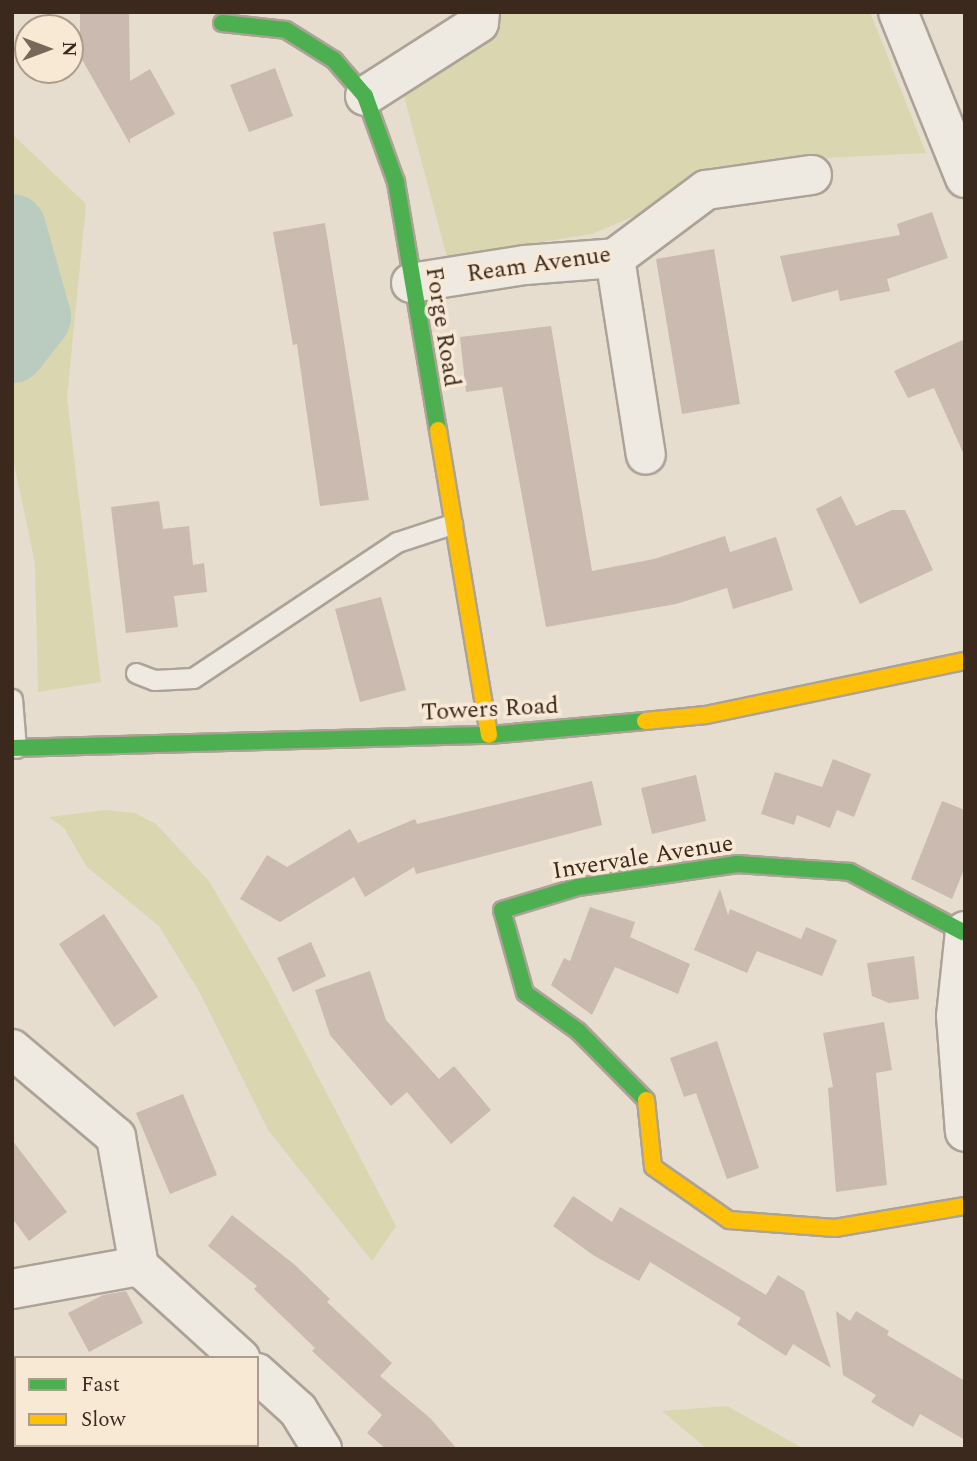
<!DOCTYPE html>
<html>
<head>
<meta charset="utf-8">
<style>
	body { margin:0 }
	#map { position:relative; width:977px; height:1461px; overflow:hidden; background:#e6ddce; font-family:Spectral,serif }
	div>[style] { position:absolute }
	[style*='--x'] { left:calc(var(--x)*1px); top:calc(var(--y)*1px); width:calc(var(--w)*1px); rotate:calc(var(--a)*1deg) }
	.green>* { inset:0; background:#dad6b0 }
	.river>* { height:68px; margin:-34px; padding:0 34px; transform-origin:34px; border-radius:34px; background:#b9ccbf }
	.building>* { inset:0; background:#cabaaf }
	.roads { filter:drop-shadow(2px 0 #aca297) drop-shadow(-2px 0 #aca297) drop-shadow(0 2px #aca297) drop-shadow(0 -2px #aca297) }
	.lane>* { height:19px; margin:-9.5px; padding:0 9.5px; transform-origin:9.5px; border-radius:9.5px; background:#eee9e1 }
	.street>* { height:38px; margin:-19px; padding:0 19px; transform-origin:19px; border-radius:19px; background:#eee9e1 }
	.fast>* { height:16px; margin:-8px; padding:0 8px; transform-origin:8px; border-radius:8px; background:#4caf50 }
	.slow>* { height:16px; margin:-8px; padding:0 8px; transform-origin:8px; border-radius:8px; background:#ffc107 }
	span { translate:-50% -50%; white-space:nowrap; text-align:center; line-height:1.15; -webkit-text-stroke:7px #f8e9d5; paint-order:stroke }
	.street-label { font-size:24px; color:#3c291e }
	.frame { position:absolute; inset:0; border:14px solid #3c291e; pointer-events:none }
	.legend { position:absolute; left:14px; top:1356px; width:245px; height:91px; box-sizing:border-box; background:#f8e9d5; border:2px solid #ad9c8c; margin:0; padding:9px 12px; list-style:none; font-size:21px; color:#3c291e }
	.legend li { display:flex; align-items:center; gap:14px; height:35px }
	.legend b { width:35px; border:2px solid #ad9c8c }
	.north { position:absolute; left:14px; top:14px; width:70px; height:70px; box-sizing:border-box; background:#f8e9d5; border:2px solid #ad9c8c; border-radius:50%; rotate:90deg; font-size:19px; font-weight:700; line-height:28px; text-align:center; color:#3c291e }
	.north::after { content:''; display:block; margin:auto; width:24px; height:32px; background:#78685c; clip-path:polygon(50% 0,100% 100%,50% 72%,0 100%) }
</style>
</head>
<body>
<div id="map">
	<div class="green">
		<div style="clip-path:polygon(498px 12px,870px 12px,926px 153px,765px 161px,592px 234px,447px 257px,404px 96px,457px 62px)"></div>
		<div style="clip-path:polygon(12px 134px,86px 204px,67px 398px,101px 682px,38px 692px,35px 563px,12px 454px)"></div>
		<div style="clip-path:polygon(105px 810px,135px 813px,156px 824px,209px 881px,269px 983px,396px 1226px,372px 1261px,268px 1130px,200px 993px,159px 926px,87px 867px,64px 828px,49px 817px)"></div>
		<div style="clip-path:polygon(727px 1406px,804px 1449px,707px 1449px,662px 1411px)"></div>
	</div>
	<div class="river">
		<div style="--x:12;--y:228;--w:92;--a:74.3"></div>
		<div style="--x:37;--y:317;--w:41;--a:128"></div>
	</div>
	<div class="building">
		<div style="clip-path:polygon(80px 12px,129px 12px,130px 81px,150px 69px,175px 114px,130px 139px,130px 144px,80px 56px)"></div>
		<div style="clip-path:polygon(275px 68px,293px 116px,249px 132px,230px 85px)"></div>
		<div style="clip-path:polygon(932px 212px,948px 258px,887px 279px,890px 291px,840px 301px,838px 290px,792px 302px,780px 256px,900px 235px,897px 224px)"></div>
		<div style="clip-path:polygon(325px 223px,369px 500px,320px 506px,297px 344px,293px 345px,273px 232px)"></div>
		<div style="clip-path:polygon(714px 249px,740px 404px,682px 414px,656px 259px)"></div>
		<div style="clip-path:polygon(551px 326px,592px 571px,654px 559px,725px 536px,730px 552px,776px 537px,793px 590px,733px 609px,727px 588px,676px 604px,546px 627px,502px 387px,466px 392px,460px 337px)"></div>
		<div style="clip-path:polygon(965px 339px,965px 457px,934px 388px,908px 398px,894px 371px)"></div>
		<div style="clip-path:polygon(841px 496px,856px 526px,892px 510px,905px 510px,933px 570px,860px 604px,816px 509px)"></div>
		<div style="clip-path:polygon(159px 501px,163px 529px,189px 526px,193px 565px,204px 563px,207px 592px,174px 596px,178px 627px,126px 633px,111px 507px)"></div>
		<div style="clip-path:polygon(381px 597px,406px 690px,360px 702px,335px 609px)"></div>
		<div style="clip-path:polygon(833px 759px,871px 774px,854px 817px,837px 810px,830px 828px,797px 815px,794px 825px,761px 814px,775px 772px,822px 787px)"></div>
		<div style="clip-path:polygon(696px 775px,706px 821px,652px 834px,641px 788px)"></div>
		<div style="clip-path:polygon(592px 781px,602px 825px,416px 874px,414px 867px,365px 897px,354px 877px,280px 922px,240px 899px,267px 855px,287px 867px,350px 829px,358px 843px,415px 819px,417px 824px)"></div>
		<div style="clip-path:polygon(942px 801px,965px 810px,965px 867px,952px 899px,911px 879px)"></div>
		<div style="clip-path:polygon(720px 889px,728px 915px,730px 909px,801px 939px,806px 927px,837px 940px,822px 976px,757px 951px,747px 973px,694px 950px)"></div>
		<div style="clip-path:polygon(590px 907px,635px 922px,630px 937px,690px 964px,678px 994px,615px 967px,592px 1015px,551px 985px,564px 958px,570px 961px)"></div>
		<div style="clip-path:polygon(104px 914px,158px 997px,114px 1027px,59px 944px)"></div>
		<div style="clip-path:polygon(311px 942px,326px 976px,293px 992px,277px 958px)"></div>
		<div style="clip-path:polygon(914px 956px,919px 999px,889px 1003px,872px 996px,867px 963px)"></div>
		<div style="clip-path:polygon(370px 971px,386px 1020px,439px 1079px,454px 1066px,491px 1110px,451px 1144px,407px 1092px,391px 1106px,330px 1035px,315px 990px)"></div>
		<div style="clip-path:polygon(884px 1022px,892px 1070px,876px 1073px,887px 1185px,836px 1192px,828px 1088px,833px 1087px,823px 1033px)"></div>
		<div style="clip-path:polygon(717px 1041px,759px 1168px,727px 1179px,696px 1093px,684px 1097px,670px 1058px)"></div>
		<div style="clip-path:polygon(183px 1094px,217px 1175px,170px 1194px,136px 1113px)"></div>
		<div style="clip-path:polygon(12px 1140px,67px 1212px,29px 1241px,12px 1218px)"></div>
		<div style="clip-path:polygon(573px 1196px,612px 1222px,620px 1207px,766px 1295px,778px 1275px,804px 1291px,831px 1368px,793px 1344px,786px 1356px,737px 1324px,741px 1318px,650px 1262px,639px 1281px,593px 1255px,553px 1226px)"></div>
		<div style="clip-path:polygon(232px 1215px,295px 1265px,330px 1299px,327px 1302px,392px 1363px,380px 1376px,430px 1418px,457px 1449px,386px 1449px,367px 1433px,382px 1415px,312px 1351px,315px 1348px,254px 1289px,257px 1286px,208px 1246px)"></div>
		<div style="clip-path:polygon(126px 1291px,143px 1323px,89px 1352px,68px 1313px,103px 1295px)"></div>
		<div style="clip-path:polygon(836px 1311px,850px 1321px,856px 1311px,889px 1331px,887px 1335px,965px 1381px,965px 1440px,920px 1414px,913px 1427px,871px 1402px,876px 1395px,843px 1375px)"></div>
	</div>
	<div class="roads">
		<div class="lane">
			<div style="--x:136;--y:673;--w:19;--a:21"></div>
			<div style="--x:154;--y:680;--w:39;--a:-3"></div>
			<div style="--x:193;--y:678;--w:245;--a:-33.7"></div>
			<div style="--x:397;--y:542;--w:58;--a:-18.1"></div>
			<div style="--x:12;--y:699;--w:49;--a:85.3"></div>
		</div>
		<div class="street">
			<div style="--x:898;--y:12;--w:179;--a:68"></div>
			<div style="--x:365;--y:96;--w:135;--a:-32.6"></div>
			<div style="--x:479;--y:23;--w:11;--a:-85"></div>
			<div style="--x:615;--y:258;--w:199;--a:81.1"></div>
			<div style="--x:411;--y:283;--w:115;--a:-9"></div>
			<div style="--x:525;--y:265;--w:90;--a:-4.4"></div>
			<div style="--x:615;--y:258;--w:114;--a:-36.8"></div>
			<div style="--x:706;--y:190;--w:107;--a:-8.1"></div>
			<div style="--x:965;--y:931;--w:85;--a:96"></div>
			<div style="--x:956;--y:1016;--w:116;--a:85.6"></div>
			<div style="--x:12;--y:1049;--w:136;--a:40.2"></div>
			<div style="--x:116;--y:1137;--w:131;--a:79.9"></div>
			<div style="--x:139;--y:1266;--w:137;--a:42.3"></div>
			<div style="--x:12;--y:1289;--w:129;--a:-10.3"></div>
			<div style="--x:257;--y:1373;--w:55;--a:42.1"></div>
			<div style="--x:298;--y:1410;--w:46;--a:58.4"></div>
		</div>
		<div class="fast">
			<div style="--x:222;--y:23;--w:64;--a:6.2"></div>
			<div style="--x:286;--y:30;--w:57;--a:32"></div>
			<div style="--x:334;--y:60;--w:48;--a:49.3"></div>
			<div style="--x:365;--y:96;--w:91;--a:70.2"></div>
			<div style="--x:396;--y:182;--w:252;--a:80.4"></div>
			<div style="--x:12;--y:748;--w:477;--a:-1.6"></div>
			<div style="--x:489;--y:735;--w:157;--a:-5.1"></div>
			<div style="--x:646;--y:1100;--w:97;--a:-134.6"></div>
			<div style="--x:578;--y:1031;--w:65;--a:-144.4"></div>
			<div style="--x:525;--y:993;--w:86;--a:-105.5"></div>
			<div style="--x:502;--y:910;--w:79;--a:-16.8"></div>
			<div style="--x:578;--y:887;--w:161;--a:-8.2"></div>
			<div style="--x:737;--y:864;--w:113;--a:4"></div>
			<div style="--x:850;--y:872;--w:128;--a:28"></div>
		</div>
		<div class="slow">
			<div style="--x:438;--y:430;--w:309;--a:80.5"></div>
			<div style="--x:645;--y:721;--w:61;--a:-5.6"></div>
			<div style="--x:706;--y:715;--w:265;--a:-11.8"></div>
			<div style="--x:646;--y:1100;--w:67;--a:84"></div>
			<div style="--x:653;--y:1167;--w:93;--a:34.9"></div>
			<div style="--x:729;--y:1220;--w:106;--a:4.3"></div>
			<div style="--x:835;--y:1228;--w:132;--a:-9.6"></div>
		</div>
	</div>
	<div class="street-label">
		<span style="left:539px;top:265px;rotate:-8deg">Ream Avenue</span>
		<span style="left:442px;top:327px;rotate:81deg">Forge Road</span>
		<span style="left:490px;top:710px;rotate:-3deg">Towers Road</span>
		<span style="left:643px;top:858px;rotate:-9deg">Invervale Avenue</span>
	</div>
	<div class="frame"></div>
	<ul class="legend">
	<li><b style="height:9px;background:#4caf50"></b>Fast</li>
	<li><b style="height:9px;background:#ffc107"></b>Slow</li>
	</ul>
	<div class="north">N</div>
</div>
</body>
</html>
